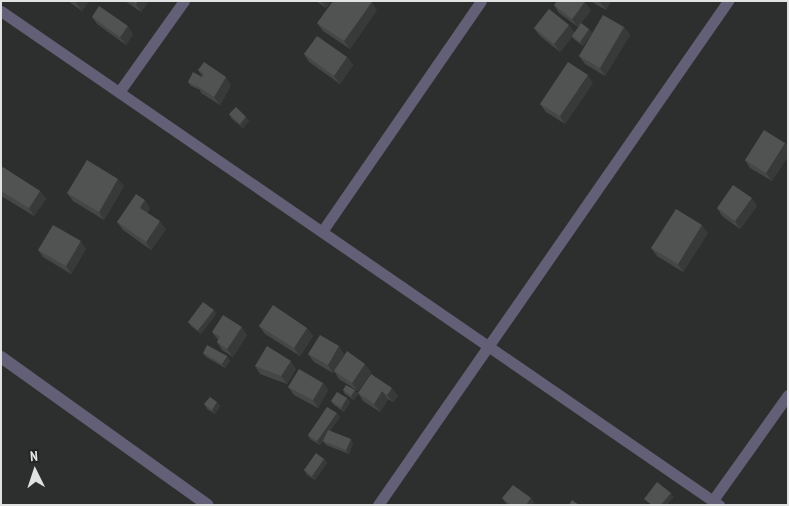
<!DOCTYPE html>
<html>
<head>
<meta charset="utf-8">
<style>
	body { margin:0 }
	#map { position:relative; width:789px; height:506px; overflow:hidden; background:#2c2f2d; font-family:"PT Sans Narrow",sans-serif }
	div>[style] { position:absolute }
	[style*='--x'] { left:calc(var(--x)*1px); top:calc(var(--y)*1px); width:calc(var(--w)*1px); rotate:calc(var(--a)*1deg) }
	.service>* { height:11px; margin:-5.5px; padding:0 5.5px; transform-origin:5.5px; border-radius:5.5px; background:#625f76 }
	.minor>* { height:12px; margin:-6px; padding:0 6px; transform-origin:6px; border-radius:6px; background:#625f76 }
	.wall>* { inset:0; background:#454746 }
	.shaded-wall>* { inset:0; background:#383a39 }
	.building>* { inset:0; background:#505351 }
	span { translate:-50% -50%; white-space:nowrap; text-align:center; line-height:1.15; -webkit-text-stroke:5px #222523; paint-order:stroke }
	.frame { position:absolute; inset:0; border:2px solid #e1e3e2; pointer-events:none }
	.north { position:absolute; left:10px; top:446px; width:50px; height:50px; -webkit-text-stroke:4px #222523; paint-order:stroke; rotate:356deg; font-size:14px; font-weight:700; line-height:20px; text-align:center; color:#e1e3e2 }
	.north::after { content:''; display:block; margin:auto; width:18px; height:22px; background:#e1e3e2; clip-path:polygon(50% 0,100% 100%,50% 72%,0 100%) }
</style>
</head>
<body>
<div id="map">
	<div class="service">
		<div style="--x:1;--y:11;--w:872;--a:34.53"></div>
		<div style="--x:119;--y:92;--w:112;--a:-54.5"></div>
		<div style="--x:323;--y:230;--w:278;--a:-55.4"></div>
		<div style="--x:713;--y:500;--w:129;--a:-54.5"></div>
		<div style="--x:378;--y:505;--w:614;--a:-55.22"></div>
	</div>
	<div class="minor">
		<div style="--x:1;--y:357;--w:254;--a:35.6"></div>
	</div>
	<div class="wall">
		<div style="clip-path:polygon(68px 1px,89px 1px,82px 11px)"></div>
		<div style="clip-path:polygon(125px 1px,149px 1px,141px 12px)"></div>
		<div style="clip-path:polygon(316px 1px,331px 1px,326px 8px)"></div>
		<div style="clip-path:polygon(590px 1px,611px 1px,606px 10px)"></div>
		<div style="clip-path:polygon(554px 5px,591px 10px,578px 27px,559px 13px)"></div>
		<div style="clip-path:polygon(377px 10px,350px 49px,323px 31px,317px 23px)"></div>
		<div style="clip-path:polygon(92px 17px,133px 34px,126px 45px,97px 24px)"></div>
		<div style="clip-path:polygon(624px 27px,630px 35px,605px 76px,585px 64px,579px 56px)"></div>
		<div style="clip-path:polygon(534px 28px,574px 32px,589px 29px,592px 33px,583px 46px,575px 40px,572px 37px,560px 52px,540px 36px)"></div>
		<div style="clip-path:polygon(304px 54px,347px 57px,353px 65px,340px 84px,309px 62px)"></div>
		<div style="clip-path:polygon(198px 70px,231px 85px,220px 105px,201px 93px,200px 90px,191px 86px,188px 82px,202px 77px,202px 76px)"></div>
		<div style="clip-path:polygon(593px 83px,565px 124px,546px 112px,540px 104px)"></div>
		<div style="clip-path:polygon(229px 114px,249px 121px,243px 128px,232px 119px)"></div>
		<div style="clip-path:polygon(785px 143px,788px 147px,788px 156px,772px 181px,750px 168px,745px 160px)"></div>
		<div style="clip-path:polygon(1px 169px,40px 191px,46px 199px,34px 216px,3px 197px,1px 199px)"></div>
		<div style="clip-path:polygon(124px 186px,104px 220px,73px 201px,67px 193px)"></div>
		<div style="clip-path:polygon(757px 206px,740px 229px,722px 216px,717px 208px)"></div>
		<div style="clip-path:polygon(150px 208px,147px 213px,166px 229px,151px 250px,123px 230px,117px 222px)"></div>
		<div style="clip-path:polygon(708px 233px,683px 272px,657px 256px,651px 248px)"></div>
		<div style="clip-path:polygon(86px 249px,71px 274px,43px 257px,38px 250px)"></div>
		<div style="clip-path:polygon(216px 314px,201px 334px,191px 326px,188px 322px)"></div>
		<div style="clip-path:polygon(259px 326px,307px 328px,313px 336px,300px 356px,265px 334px)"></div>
		<div style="clip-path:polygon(212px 332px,247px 335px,233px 357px,222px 350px,217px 342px,218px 340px)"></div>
		<div style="clip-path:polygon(203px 353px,227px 356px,230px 361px,225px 368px,206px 357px)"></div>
		<div style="clip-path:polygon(308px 354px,344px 354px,337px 366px,371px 372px,358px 391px,339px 379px,334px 371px,333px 373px,314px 362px)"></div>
		<div style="clip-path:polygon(255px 366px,296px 369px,287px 384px,260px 374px)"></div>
		<div style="clip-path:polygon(371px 374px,398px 396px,393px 402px,388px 399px,380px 412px,363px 401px,358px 393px)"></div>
		<div style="clip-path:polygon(323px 383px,328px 390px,318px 408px,294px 395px,288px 387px)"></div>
		<div style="clip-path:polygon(343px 390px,355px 390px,358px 394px,354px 400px,345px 394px)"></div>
		<div style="clip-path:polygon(347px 398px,350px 402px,344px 412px,334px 405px,331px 401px)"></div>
		<div style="clip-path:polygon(204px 404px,220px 406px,215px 414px,207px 409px)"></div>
		<div style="clip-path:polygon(340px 417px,330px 431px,353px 443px,349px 454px,326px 445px,323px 441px,320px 445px,310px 439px,308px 435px)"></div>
		<div style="clip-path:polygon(324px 459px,327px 463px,315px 480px,307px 475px,304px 470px)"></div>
		<div style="clip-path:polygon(502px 498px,534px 502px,532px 505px,508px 505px,505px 502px)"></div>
	</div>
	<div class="shaded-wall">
		<div style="clip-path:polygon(78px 1px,89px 1px,82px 11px,76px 3px)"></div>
		<div style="clip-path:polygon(138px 1px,149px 1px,141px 12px,136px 4px)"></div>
		<div style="clip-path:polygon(321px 1px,331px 1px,326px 8px)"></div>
		<div style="clip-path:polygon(601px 1px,611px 1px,606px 10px,600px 2px)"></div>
		<div style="clip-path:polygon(372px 2px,377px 10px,350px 49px,344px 41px)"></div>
		<div style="clip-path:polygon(585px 2px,591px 10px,578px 27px,572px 19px)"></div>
		<div style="clip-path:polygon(569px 25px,575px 33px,560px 52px,554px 44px)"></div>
		<div style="clip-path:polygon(128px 26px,133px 34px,126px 45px,120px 37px)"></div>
		<div style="clip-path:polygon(624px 27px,630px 35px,605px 76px,600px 68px)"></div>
		<div style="clip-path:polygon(589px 29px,592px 33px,583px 46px,580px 42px)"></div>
		<div style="clip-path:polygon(347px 57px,353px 65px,340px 84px,334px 76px)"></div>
		<div style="clip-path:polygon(588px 75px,593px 83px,565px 124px,560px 116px)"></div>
		<div style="clip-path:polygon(226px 77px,231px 85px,220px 105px,214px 97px)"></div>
		<div style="clip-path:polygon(246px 117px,249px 121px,243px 128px,240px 124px)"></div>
		<div style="clip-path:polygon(785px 143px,788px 147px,788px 156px,772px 181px,766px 173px)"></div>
		<div style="clip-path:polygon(118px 179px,124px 186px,104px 220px,99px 212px)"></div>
		<div style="clip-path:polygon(40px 191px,46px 199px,34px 216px,29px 208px)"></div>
		<div style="clip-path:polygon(752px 198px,757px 206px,740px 229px,735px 221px)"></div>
		<div style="clip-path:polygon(145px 200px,150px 208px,145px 215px,140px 208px)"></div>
		<div style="clip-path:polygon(160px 221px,166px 229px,151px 250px,146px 242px)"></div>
		<div style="clip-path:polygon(702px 225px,708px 233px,683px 272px,678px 264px)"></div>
		<div style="clip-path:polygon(81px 241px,86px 249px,71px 274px,66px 266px)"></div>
		<div style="clip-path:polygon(214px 310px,216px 314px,201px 334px,198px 330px)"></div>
		<div style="clip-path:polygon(242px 327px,247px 335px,233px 357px,227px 349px)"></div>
		<div style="clip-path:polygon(307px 328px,313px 336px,300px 356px,294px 348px)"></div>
		<div style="clip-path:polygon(339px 346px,344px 354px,333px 373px,328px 365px)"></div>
		<div style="clip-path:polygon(227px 356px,230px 361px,225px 368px,222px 364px)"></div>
		<div style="clip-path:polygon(291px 361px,296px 369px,287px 384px,281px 376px)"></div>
		<div style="clip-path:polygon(365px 364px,371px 372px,358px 391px,352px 383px)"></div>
		<div style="clip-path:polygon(323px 383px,328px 390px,318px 408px,313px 400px)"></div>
		<div style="clip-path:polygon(392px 388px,398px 396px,393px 402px,387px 395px)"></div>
		<div style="clip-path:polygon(355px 390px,358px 394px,354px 400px,351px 396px)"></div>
		<div style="clip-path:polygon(382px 391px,388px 399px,380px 412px,374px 404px)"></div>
		<div style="clip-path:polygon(347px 398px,350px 402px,344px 412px,341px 408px)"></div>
		<div style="clip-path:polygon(217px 402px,220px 406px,215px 414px,212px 410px)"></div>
		<div style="clip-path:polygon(337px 413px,340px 417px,320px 445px,317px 441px)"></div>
		<div style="clip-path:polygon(351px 439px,353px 443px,349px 454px,346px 450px)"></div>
		<div style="clip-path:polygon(324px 459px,327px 463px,315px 480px,312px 476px)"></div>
		<div style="clip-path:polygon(671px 493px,674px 497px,667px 505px,661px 505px)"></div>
		<div style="clip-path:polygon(531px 498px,534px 502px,532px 505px,526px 505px)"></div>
	</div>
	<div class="building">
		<div style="clip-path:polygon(131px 1px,138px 1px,136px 4px)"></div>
		<div style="clip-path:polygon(333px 1px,371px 1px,372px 2px,344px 41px,317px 23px)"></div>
		<div style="clip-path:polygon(557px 1px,585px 1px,585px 2px,572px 19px,554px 5px)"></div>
		<div style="clip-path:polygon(99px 6px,128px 26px,120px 37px,92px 17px)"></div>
		<div style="clip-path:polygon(549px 9px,569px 25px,554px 44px,534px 28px)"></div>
		<div style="clip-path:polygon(603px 15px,624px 27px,600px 68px,579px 56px)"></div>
		<div style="clip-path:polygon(581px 23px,589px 29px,580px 42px,572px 36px)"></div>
		<div style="clip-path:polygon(317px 36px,347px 57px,334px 76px,304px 54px)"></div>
		<div style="clip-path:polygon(204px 62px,226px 77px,214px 97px,196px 85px,204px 74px,198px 70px)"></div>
		<div style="clip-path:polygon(568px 62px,588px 75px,560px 116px,540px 104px)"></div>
		<div style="clip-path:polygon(193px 72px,202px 77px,196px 85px,197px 87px,188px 82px)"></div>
		<div style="clip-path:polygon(236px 107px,246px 117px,240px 124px,229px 114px)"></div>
		<div style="clip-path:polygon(764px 130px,785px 143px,766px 173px,745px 160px)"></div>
		<div style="clip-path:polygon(87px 160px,118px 179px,99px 212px,67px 193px)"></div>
		<div style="clip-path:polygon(3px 167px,40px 191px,29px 208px,1px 191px,1px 169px)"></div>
		<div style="clip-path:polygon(733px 185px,752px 198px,735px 221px,717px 208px)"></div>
		<div style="clip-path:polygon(136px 194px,145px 200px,140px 208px,160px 221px,146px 242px,117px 222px)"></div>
		<div style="clip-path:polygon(676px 209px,702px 225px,678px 264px,651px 248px)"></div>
		<div style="clip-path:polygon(53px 225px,81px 241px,66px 266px,38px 250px)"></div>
		<div style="clip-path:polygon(203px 302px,214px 310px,198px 330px,188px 322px)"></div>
		<div style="clip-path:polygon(273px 305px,307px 328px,294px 348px,259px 326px)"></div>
		<div style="clip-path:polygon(223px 315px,242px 327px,227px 349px,217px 342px,220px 337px,212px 332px)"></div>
		<div style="clip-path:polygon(320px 335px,339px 346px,328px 365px,308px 354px)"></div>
		<div style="clip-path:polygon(207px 345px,227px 356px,222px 364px,203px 353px)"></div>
		<div style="clip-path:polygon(267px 346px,291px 361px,281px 376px,255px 366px)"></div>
		<div style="clip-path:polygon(347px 351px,365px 364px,352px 383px,334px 371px)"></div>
		<div style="clip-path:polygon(299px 369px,323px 383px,313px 400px,288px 387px)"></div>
		<div style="clip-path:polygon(371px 374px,392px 388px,387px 395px,382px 391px,374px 404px,358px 393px)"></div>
		<div style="clip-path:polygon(346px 385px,355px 390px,351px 396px,343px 390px)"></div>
		<div style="clip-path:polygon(337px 392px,347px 398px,341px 408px,331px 401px)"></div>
		<div style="clip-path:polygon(210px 397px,217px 402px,212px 410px,204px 404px)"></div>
		<div style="clip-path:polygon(327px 407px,337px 413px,317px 441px,308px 435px)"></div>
		<div style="clip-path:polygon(328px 430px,351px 439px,346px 450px,323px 441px)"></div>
		<div style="clip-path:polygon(316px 453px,324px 459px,312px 476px,304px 470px)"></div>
		<div style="clip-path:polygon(657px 482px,671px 493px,661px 505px,652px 505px,644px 499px)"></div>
		<div style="clip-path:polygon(513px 485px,531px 498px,526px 505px,511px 505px,502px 498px)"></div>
		<div style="clip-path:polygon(572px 500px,579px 505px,569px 505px)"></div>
	</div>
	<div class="frame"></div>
	<div class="north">N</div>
</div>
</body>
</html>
